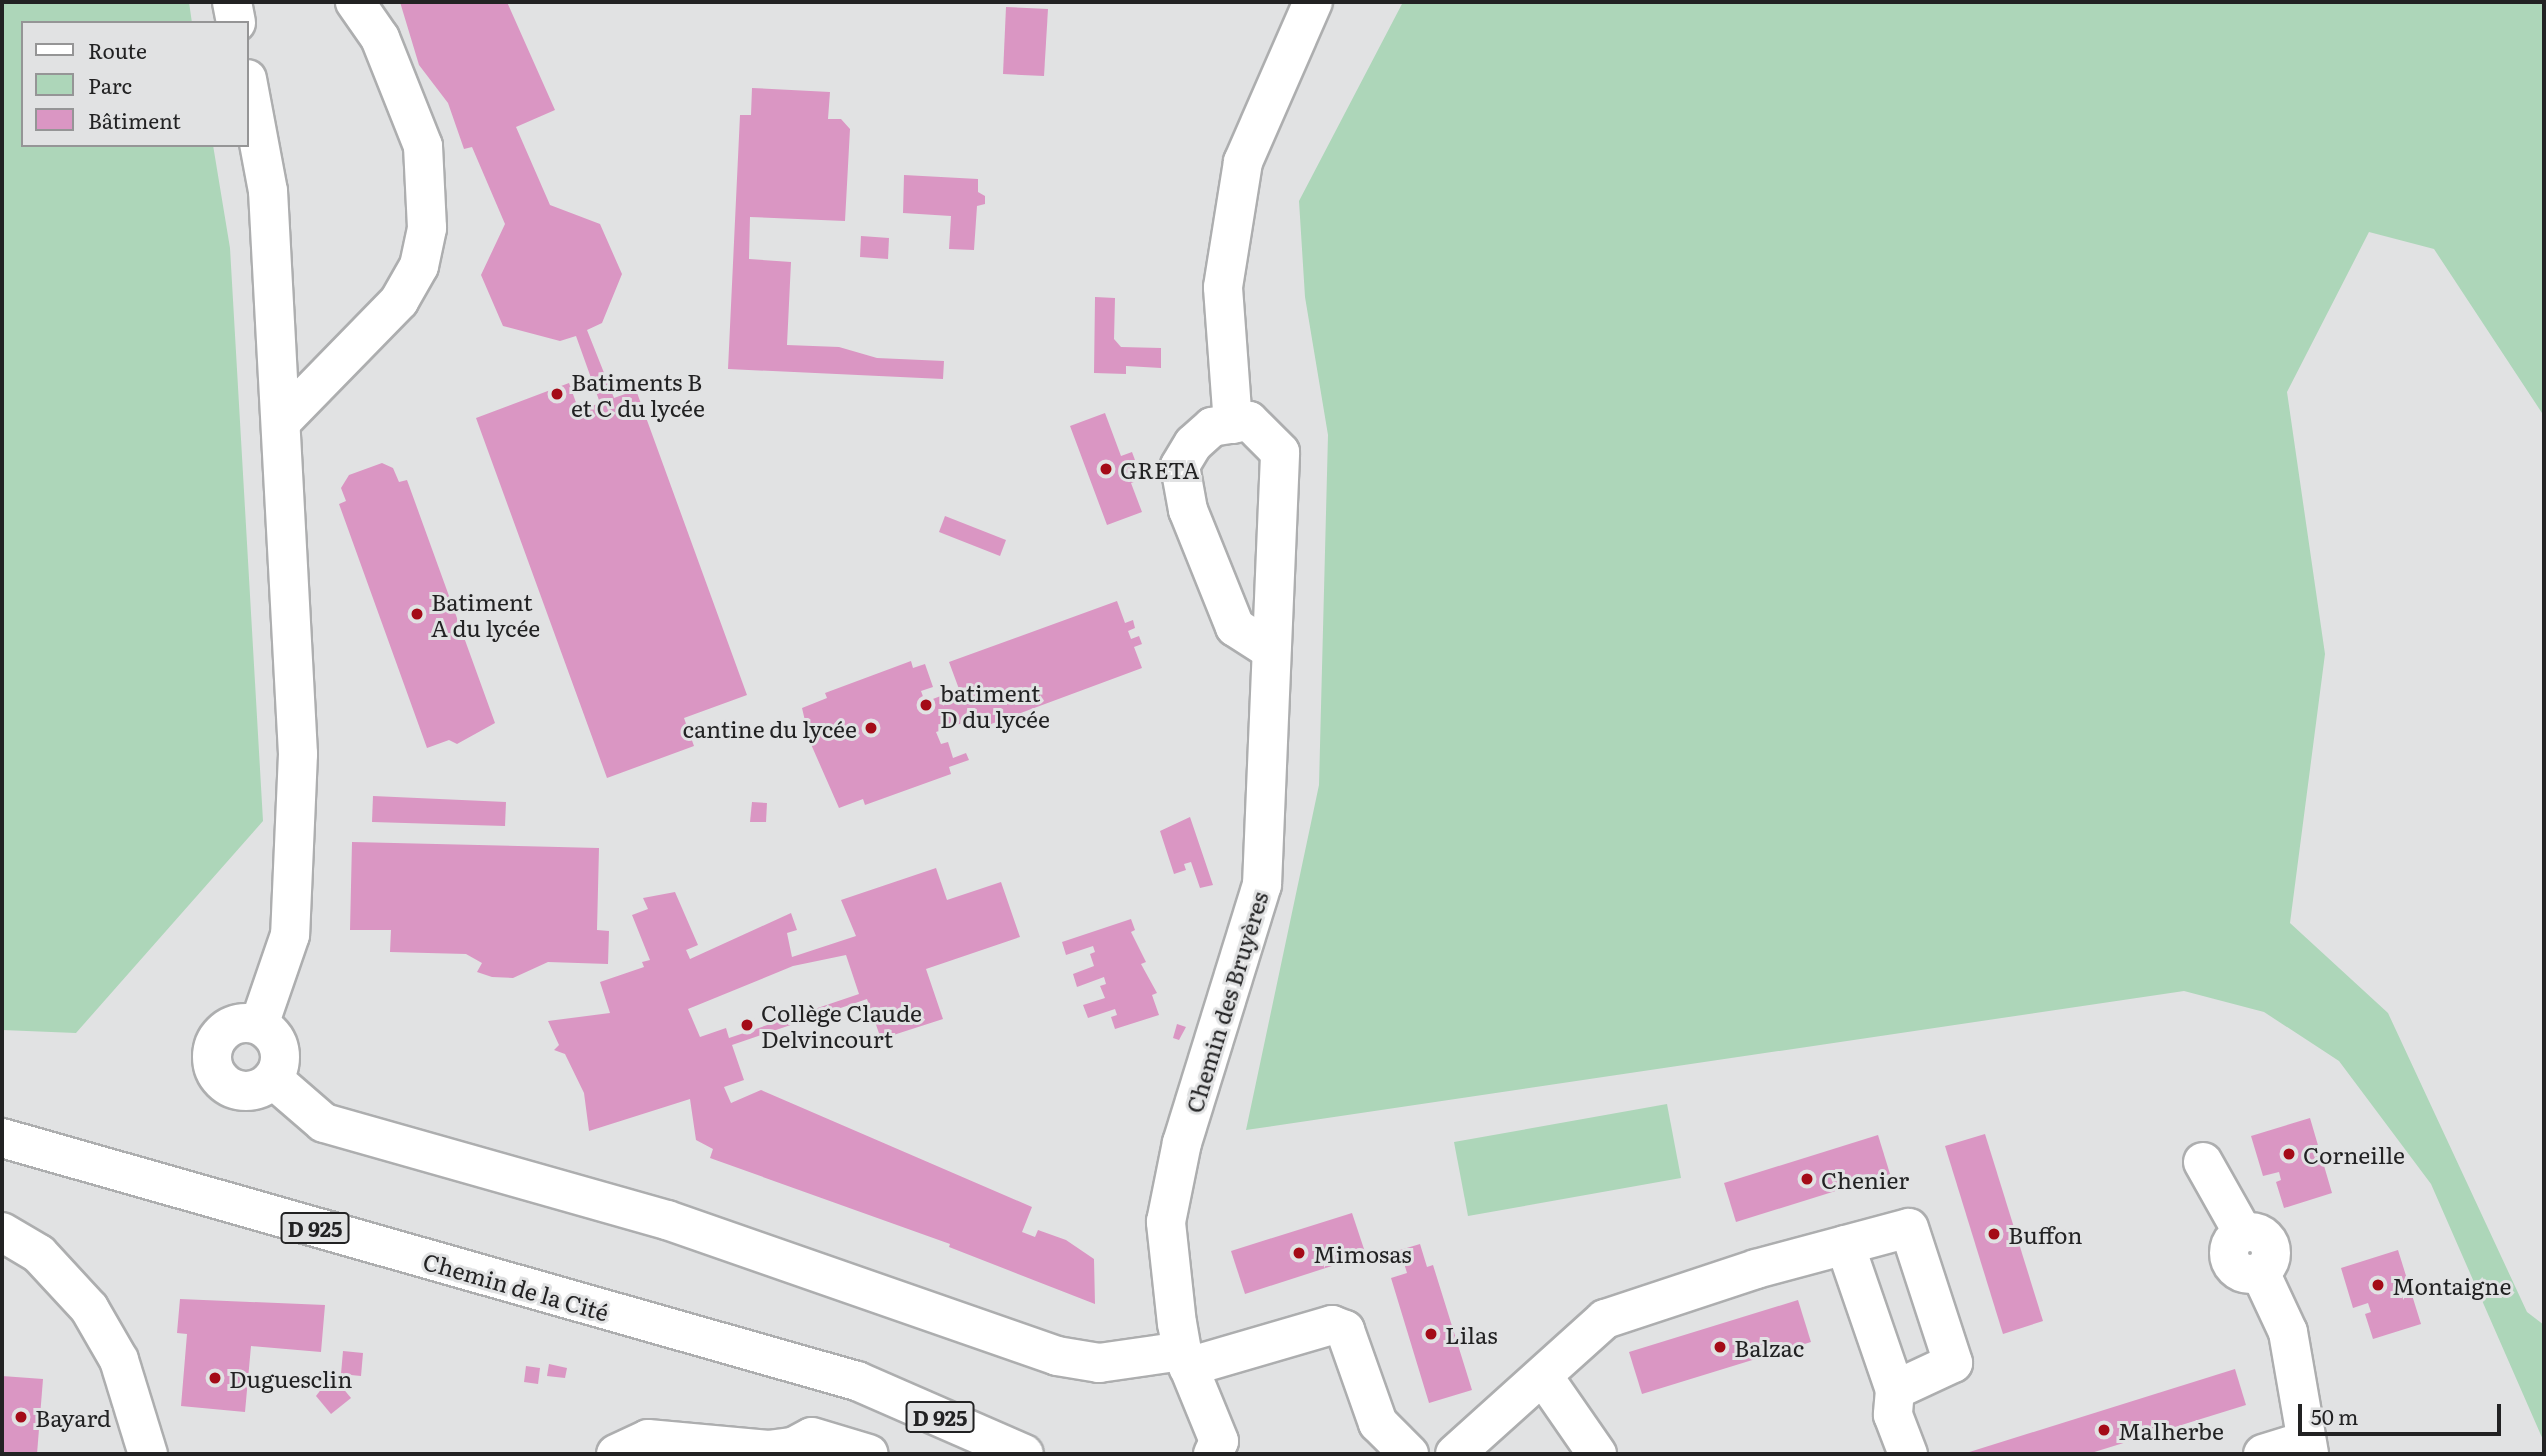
<!DOCTYPE html>
<html>
<head>
<meta charset="utf-8">
<style>
	body { margin:0 }
	#map { position:relative; width:2546px; height:1456px; overflow:hidden; background:#e1e2e3; font-family:Literata,serif }
	div>[style] { position:absolute }
	[style*='--x'] { left:calc(var(--x)*1px); top:calc(var(--y)*1px); width:calc(var(--w)*1px); rotate:calc(var(--a)*1deg) }
	.green>* { inset:0; background:#add6b9 }
	.building>* { inset:0; background:#da96c3 }
	.roads { filter:drop-shadow(2px 0 #adaeaf) drop-shadow(-2px 0 #adaeaf) drop-shadow(0 2px #adaeaf) drop-shadow(0 -2px #adaeaf) }
	.minor>* { height:38px; margin:-19px; padding:0 19px; transform-origin:19px; border-radius:19px; background:#fff }
	.minor>.ring { margin:-19px; padding:0; box-sizing:content-box; background:none; border:38px solid #fff; border-radius:50% }
	.major>* { height:38px; margin:-19px; padding:0 19px; transform-origin:19px; border-radius:19px; background:#fff }
	.dots>* { width:19px; height:19px; translate:-50% -50%; box-sizing:border-box; border:4px solid #e1e2e3; border-radius:50% }
	span { translate:-50% -50%; white-space:nowrap; text-align:center; line-height:1.15; -webkit-text-stroke:6px #e1e2e3; paint-order:stroke }
	.shield-label span { padding:2px 5px; background:#e1e2e3; border:2px solid; border-radius:5px; -webkit-text-stroke-width:0 }
	.shield-label { font-size:21px; color:#222223; font-weight:700 }
	.poi-label { font-size:23px; color:#222223 }
	.left { translate:0 -50%; text-align:left }
	.right { translate:-100% -50%; text-align:right }
	.street-label { font-size:23px; color:#222223 }
	.frame { position:absolute; inset:0; border:4px solid #222223; pointer-events:none }
	.legend { position:absolute; left:21px; top:21px; width:228px; height:126px; box-sizing:border-box; background:#e1e2e3; border:2px solid #959596; margin:0; padding:9px 12px; list-style:none; font-size:21px; color:#222223 }
	.legend li { display:flex; align-items:center; gap:14px; height:35px }
	.legend b { width:35px; border:2px solid #959596 }
	.scale { position:absolute; left:2298px; top:1404px; width:203px; height:32px; box-sizing:border-box; border:4px solid #222223; border-top:0; padding-left:9px; font-size:21px; line-height:24px; white-space:nowrap; color:#222223; -webkit-text-stroke:5px #e1e2e3; paint-order:stroke }
</style>
</head>
<body>
<div id="map">
	<div class="green">
		<div style="clip-path:polygon(2px 2px,189px 2px,192px 23px,23px 23px,23px 145px,213px 145px,230px 248px,263px 821px,76px 1033px,2px 1030px)"></div>
		<div style="clip-path:polygon(1403px 2px,2544px 2px,2544px 416px,2434px 249px,2369px 232px,2287px 392px,2325px 654px,2290px 923px,2388px 1013px,2527px 1312px,2544px 1325px,2544px 1442px,2431px 1184px,2339px 1061px,2264px 1012px,2184px 991px,1246px 1130px,1319px 785px,1328px 435px,1305px 297px,1299px 201px)"></div>
		<div style="clip-path:polygon(1667px 1104px,1681px 1178px,1468px 1216px,1454px 1142px)"></div>
	</div>
	<div class="building">
		<div style="clip-path:polygon(400px 2px,507px 2px,555px 110px,516px 127px,550px 205px,600px 224px,622px 274px,602px 323px,587px 330px,614px 398px,636px 390px,747px 695px,684px 718px,694px 746px,607px 778px,476px 418px,569px 383px,579px 411px,600px 403px,576px 336px,560px 341px,503px 326px,481px 275px,505px 224px,472px 147px,464px 149px,448px 103px,419px 65px)"></div>
		<div style="clip-path:polygon(1006px 7px,1048px 9px,1044px 76px,1003px 74px)"></div>
		<div style="clip-path:polygon(752px 88px,830px 92px,828px 119px,841px 119px,850px 129px,845px 221px,750px 217px,749px 259px,791px 262px,787px 345px,839px 347px,877px 358px,944px 361px,943px 379px,728px 369px,740px 115px,751px 115px)"></div>
		<div style="clip-path:polygon(904px 175px,978px 179px,978px 192px,985px 196px,985px 204px,977px 206px,974px 250px,949px 249px,951px 216px,903px 213px)"></div>
		<div style="clip-path:polygon(861px 236px,889px 238px,888px 259px,860px 257px)"></div>
		<div style="clip-path:polygon(1095px 297px,1115px 298px,1114px 339px,1121px 347px,1161px 348px,1161px 368px,1126px 366px,1126px 374px,1094px 373px)"></div>
		<div style="clip-path:polygon(1105px 413px,1121px 456px,1132px 452px,1142px 479px,1131px 483px,1142px 512px,1107px 525px,1070px 426px)"></div>
		<div style="clip-path:polygon(382px 463px,393px 468px,399px 482px,407px 480px,495px 723px,457px 744px,449px 740px,427px 748px,339px 504px,346px 501px,341px 488px,349px 475px)"></div>
		<div style="clip-path:polygon(945px 516px,1006px 540px,1000px 556px,939px 532px)"></div>
		<div style="clip-path:polygon(1117px 601px,1125px 623px,1133px 620px,1135px 628px,1128px 631px,1131px 639px,1139px 636px,1142px 644px,1134px 647px,1142px 668px,975px 730px,971px 720px,936px 732px,941px 744px,948px 742px,953px 758px,966px 753px,969px 760px,949px 767px,951px 774px,865px 805px,863px 799px,839px 808px,810px 742px,802px 708px,827px 698px,825px 693px,911px 661px,913px 668px,925px 664px,933px 687px,921px 691px,925px 702px,959px 689px,949px 662px)"></div>
		<div style="clip-path:polygon(373px 796px,506px 802px,505px 826px,372px 822px)"></div>
		<div style="clip-path:polygon(752px 802px,767px 803px,766px 822px,750px 822px)"></div>
		<div style="clip-path:polygon(1190px 817px,1213px 885px,1200px 888px,1191px 862px,1184px 864px,1186px 870px,1174px 874px,1160px 831px)"></div>
		<div style="clip-path:polygon(352px 842px,599px 848px,597px 930px,609px 931px,608px 964px,548px 962px,513px 978px,492px 977px,477px 972px,482px 963px,466px 954px,390px 952px,391px 930px,350px 930px)"></div>
		<div style="clip-path:polygon(evenodd,936px 868px,947px 900px,1001px 882px,1020px 937px,926px 969px,943px 1019px,881px 1039px,867px 999px,732px 1045px,744px 1080px,724px 1087px,731px 1103px,761px 1090px,1032px 1207px,1022px 1232px,1035px 1237px,1038px 1230px,1066px 1240px,1094px 1259px,1095px 1304px,949px 1247px,950px 1244px,710px 1158px,713px 1149px,696px 1140px,690px 1099px,589px 1131px,584px 1093px,565px 1054px,554px 1050px,559px 1045px,548px 1021px,610px 1013px,600px 982px,644px 967px,642px 962px,650px 960px,632px 915px,648px 909px,643px 898px,675px 892px,698px 945px,686px 950px,690px 959px,791px 913px,797px 930px,787px 933px,792px 957px,856px 936px,841px 900px,936px 868px,846px 955px,859px 994px,729px 1038px,726px 1028px,700px 1037px,688px 1009px,793px 966px,846px 955px)"></div>
		<div style="clip-path:polygon(1131px 919px,1135px 930px,1131px 932px,1146px 962px,1141px 964px,1157px 993px,1152px 995px,1159px 1015px,1115px 1029px,1111px 1017px,1117px 1015px,1115px 1009px,1088px 1018px,1083px 1005px,1105px 998px,1100px 986px,1106px 984px,1104px 977px,1077px 987px,1073px 974px,1094px 966px,1090px 954px,1095px 952px,1093px 946px,1066px 955px,1062px 942px)"></div>
		<div style="clip-path:polygon(1177px 1024px,1186px 1027px,1179px 1040px,1173px 1038px)"></div>
		<div style="clip-path:polygon(2310px 1118px,2332px 1193px,2284px 1208px,2276px 1182px,2281px 1180px,2279px 1172px,2263px 1176px,2251px 1136px)"></div>
		<div style="clip-path:polygon(1985px 1134px,2043px 1321px,2003px 1334px,1945px 1146px)"></div>
		<div style="clip-path:polygon(1878px 1135px,1890px 1174px,1736px 1222px,1724px 1183px)"></div>
		<div style="clip-path:polygon(1352px 1213px,1366px 1255px,1245px 1294px,1231px 1251px)"></div>
		<div style="clip-path:polygon(1420px 1244px,1427px 1267px,1433px 1265px,1472px 1390px,1429px 1403px,1391px 1278px,1407px 1273px,1400px 1250px)"></div>
		<div style="clip-path:polygon(2398px 1250px,2421px 1324px,2373px 1339px,2365px 1314px,2371px 1312px,2368px 1303px,2353px 1308px,2341px 1268px)"></div>
		<div style="clip-path:polygon(180px 1299px,325px 1305px,321px 1352px,251px 1346px,245px 1412px,181px 1406px,187px 1334px,177px 1333px)"></div>
		<div style="clip-path:polygon(1798px 1300px,1811px 1342px,1642px 1394px,1629px 1352px)"></div>
		<div style="clip-path:polygon(343px 1351px,363px 1353px,361px 1376px,341px 1374px)"></div>
		<div style="clip-path:polygon(549px 1364px,567px 1368px,565px 1378px,547px 1376px)"></div>
		<div style="clip-path:polygon(526px 1366px,540px 1368px,538px 1384px,524px 1382px)"></div>
		<div style="clip-path:polygon(2235px 1369px,2246px 1405px,2088px 1454px,1963px 1454px)"></div>
		<div style="clip-path:polygon(332px 1375px,351px 1398px,331px 1414px,316px 1396px)"></div>
		<div style="clip-path:polygon(2px 1376px,43px 1379px,37px 1454px,2px 1454px)"></div>
	</div>
	<div class="roads">
		<div class="minor">
			<div style="--x:232;--y:2;--w:21;--a:79"></div>
			<div style="--x:247;--y:79;--w:114;--a:79.4"></div>
			<div style="--x:268;--y:191;--w:564;--a:86.95"></div>
			<div style="--x:298;--y:754;--w:181;--a:92.5"></div>
			<div style="--x:290;--y:935;--w:95;--a:109"></div>
			<div style="--x:282;--y:421;--w:168;--a:-45.7"></div>
			<div style="--x:399;--y:301;--w:40;--a:-60.3"></div>
			<div style="--x:419;--y:266;--w:39;--a:-78"></div>
			<div style="--x:427;--y:228;--w:82;--a:-92.8"></div>
			<div style="--x:423;--y:146;--w:116;--a:-111.7"></div>
			<div style="--x:380;--y:38;--w:44;--a:-124.8"></div>
			<div style="--x:1233;--y:424;--w:137;--a:-94.2"></div>
			<div style="--x:1223;--y:287;--w:127;--a:-80.9"></div>
			<div style="--x:1243;--y:162;--w:175;--a:-66.4"></div>
			<div class="ring" style="left:212px;top:1023px;width:30px;height:30px"></div>
			<div style="--x:273;--y:1079;--w:67;--a:40.8"></div>
			<div style="--x:324;--y:1123;--w:356;--a:15.8"></div>
			<div style="--x:667;--y:1220;--w:413;--a:19.2"></div>
			<div style="--x:1057;--y:1356;--w:43;--a:9.5"></div>
			<div style="--x:1099;--y:1363;--w:84;--a:-8.2"></div>
			<div style="--x:2203;--y:1162;--w:81;--a:60.6"></div>
			<div style="--x:2;--y:1232;--w:43;--a:30.7"></div>
			<div style="--x:39;--y:1254;--w:74;--a:47.2"></div>
			<div style="--x:89;--y:1308;--w:60;--a:60"></div>
			<div style="--x:119;--y:1360;--w:98;--a:72.9"></div>
			<div class="ring" style="left:2229px;top:1232px;width:4px;height:4px"></div>
			<div style="--x:1845;--y:1245;--w:153;--a:71"></div>
			<div style="--x:1895;--y:1390;--w:25;--a:95"></div>
			<div style="--x:1893;--y:1415;--w:42;--a:69"></div>
			<div style="--x:2260;--y:1272;--w:66;--a:65"></div>
			<div style="--x:2288;--y:1332;--w:124;--a:80.2"></div>
			<div style="--x:1188;--y:1367;--w:150;--a:-16.3"></div>
			<div style="--x:1332;--y:1325;--w:14;--a:21"></div>
			<div style="--x:1345;--y:1330;--w:99;--a:70.5"></div>
			<div style="--x:1378;--y:1423;--w:44;--a:45"></div>
			<div style="--x:1543;--y:1376;--w:95;--a:55.3"></div>
			<div style="--x:616;--y:1454;--w:35;--a:-25"></div>
			<div style="--x:648;--y:1439;--w:121;--a:5.2"></div>
			<div style="--x:768;--y:1450;--w:25;--a:-7"></div>
			<div style="--x:793;--y:1447;--w:21;--a:-28"></div>
			<div style="--x:812;--y:1437;--w:59;--a:16.6"></div>
			<div style="--x:1213;--y:1454;--w:14;--a:-65"></div>
			<div style="--x:1219;--y:1441;--w:97;--a:-112.3"></div>
			<div style="--x:1182;--y:1351;--w:27;--a:-100"></div>
			<div style="--x:1177;--y:1324;--w:103;--a:-96.2"></div>
			<div style="--x:1166;--y:1222;--w:81;--a:-78.6"></div>
			<div style="--x:1182;--y:1143;--w:270;--a:-72.8"></div>
			<div style="--x:1262;--y:885;--w:433;--a:-87.6"></div>
			<div style="--x:1280;--y:452;--w:44;--a:-135"></div>
			<div style="--x:1249;--y:421;--w:37;--a:171"></div>
			<div style="--x:1212;--y:427;--w:25;--a:138"></div>
			<div style="--x:1193;--y:444;--w:26;--a:121"></div>
			<div style="--x:1180;--y:466;--w:45;--a:79.7"></div>
			<div style="--x:1188;--y:510;--w:126;--a:68.1"></div>
			<div style="--x:1235;--y:627;--w:43;--a:32.6"></div>
			<div style="--x:1455;--y:1454;--w:202;--a:-42"></div>
			<div style="--x:1605;--y:1319;--w:159;--a:-18.3"></div>
			<div style="--x:1756;--y:1269;--w:158;--a:-15"></div>
			<div style="--x:1909;--y:1228;--w:142;--a:71.9"></div>
			<div style="--x:1953;--y:1363;--w:64;--a:155"></div>
			<div style="--x:2263;--y:1454;--w:44;--a:-17.2"></div>
		</div>
		<div class="major">
			<div style="--x:2;--y:1138;--w:889;--a:15.87"></div>
			<div style="--x:857;--y:1381;--w:182;--a:23.6"></div>
		</div>
	</div>
	<div class="dots">
		<div style="left:557px;top:394px;background:#a40b17"></div>
		<div style="left:1106px;top:469px;background:#a40b17"></div>
		<div style="left:417px;top:614px;background:#a40b17"></div>
		<div style="left:926px;top:705px;background:#a40b17"></div>
		<div style="left:871px;top:728px;background:#a40b17"></div>
		<div style="left:747px;top:1025px;background:#a40b17"></div>
		<div style="left:2289px;top:1154px;background:#a40b17"></div>
		<div style="left:1807px;top:1179px;background:#a40b17"></div>
		<div style="left:1994px;top:1234px;background:#a40b17"></div>
		<div style="left:1299px;top:1253px;background:#a40b17"></div>
		<div style="left:2378px;top:1285px;background:#a40b17"></div>
		<div style="left:1431px;top:1334px;background:#a40b17"></div>
		<div style="left:1720px;top:1347px;background:#a40b17"></div>
		<div style="left:215px;top:1378px;background:#a40b17"></div>
		<div style="left:21px;top:1417px;background:#a40b17"></div>
		<div style="left:2104px;top:1430px;background:#a40b17"></div>
	</div>
	<div class="shield-label">
		<span style="left:315px;top:1228px">D 925</span>
		<span style="left:940px;top:1417px">D 925</span>
	</div>
	<div class="poi-label">
		<span class="left" style="left:571px;top:394px">Batiments B<br>et C du lycée</span>
		<span class="left" style="left:1120px;top:469px">GRETA</span>
		<span class="left" style="left:431px;top:614px">Batiment<br>A du lycée</span>
		<span class="left" style="left:940px;top:705px">batiment<br>D du lycée</span>
		<span class="right" style="left:857px;top:728px">cantine du lycée</span>
		<span class="left" style="left:761px;top:1025px">Collège Claude<br>Delvincourt</span>
		<span class="left" style="left:2303px;top:1154px">Corneille</span>
		<span class="left" style="left:1821px;top:1179px">Chenier</span>
		<span class="left" style="left:2008px;top:1234px">Buffon</span>
		<span class="left" style="left:1313px;top:1253px">Mimosas</span>
		<span class="left" style="left:2392px;top:1285px">Montaigne</span>
		<span class="left" style="left:1445px;top:1334px">Lilas</span>
		<span class="left" style="left:1734px;top:1347px">Balzac</span>
		<span class="left" style="left:229px;top:1378px">Duguesclin</span>
		<span class="left" style="left:35px;top:1417px">Bayard</span>
		<span class="left" style="left:2118px;top:1430px">Malherbe</span>
	</div>
	<div class="street-label">
		<span style="left:1226px;top:1002px;rotate:-73deg">Chemin des Bruyères</span>
		<span style="left:516px;top:1286px;rotate:16deg">Chemin de la Cité</span>
	</div>
	<div class="frame"></div>
	<ul class="legend">
	<li><b style="height:9px;background:#fff"></b>Route</li>
	<li><b style="height:19px;background:#add6b9"></b>Parc</li>
	<li><b style="height:19px;background:#da96c3"></b>Bâtiment</li>
	</ul>
	<div class="scale">50 m</div>
</div>
</body>
</html>
